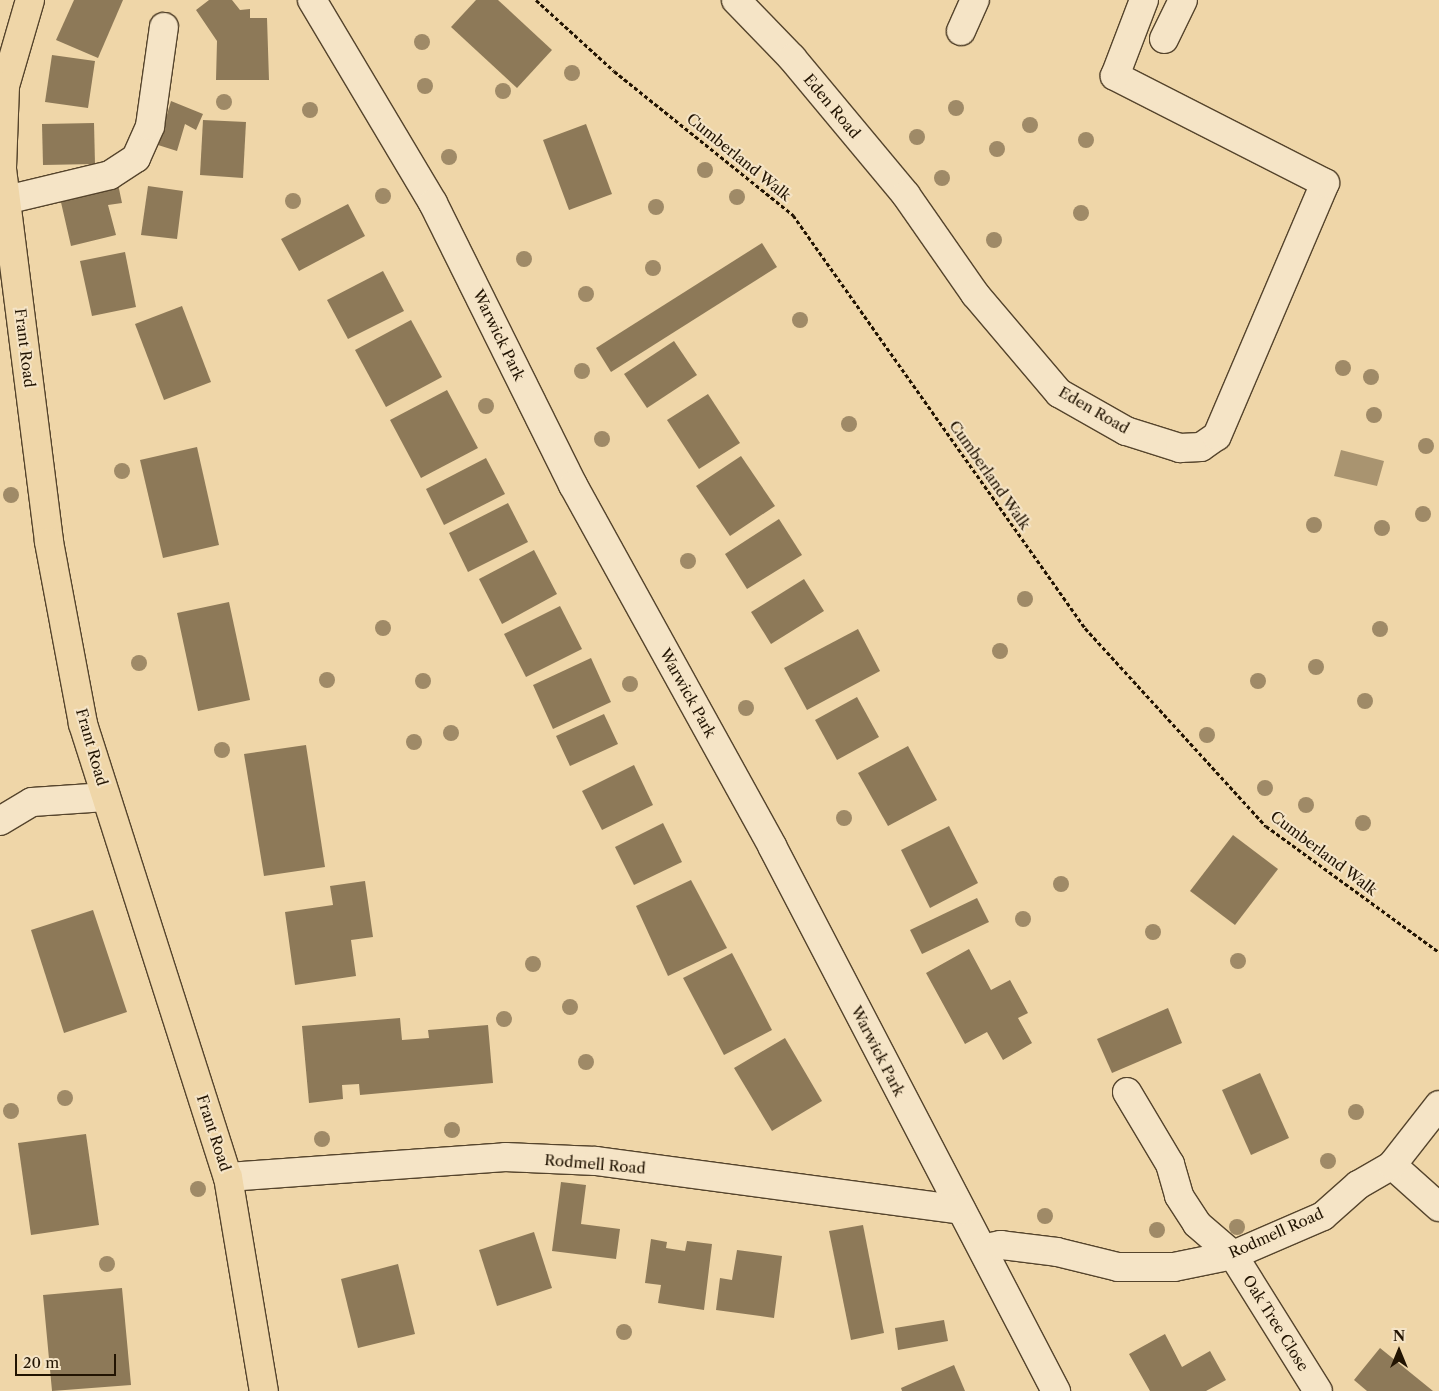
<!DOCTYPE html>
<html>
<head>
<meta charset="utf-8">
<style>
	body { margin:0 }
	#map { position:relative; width:1439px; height:1391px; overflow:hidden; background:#efd6a8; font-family:"Libre Caslon Text",serif }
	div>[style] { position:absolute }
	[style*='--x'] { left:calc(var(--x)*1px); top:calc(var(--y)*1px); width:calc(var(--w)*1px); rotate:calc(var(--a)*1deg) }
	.water>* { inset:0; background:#a99470 }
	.building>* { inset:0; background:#8d7958 }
	.path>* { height:3px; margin-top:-1.5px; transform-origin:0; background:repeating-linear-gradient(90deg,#221402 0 4px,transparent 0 6.5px) }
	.roads { filter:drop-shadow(1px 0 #55442c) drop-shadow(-1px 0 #55442c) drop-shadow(0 1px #55442c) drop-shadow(0 -1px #55442c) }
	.minor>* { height:28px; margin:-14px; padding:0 14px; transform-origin:14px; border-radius:14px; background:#f5e4c6 }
	.major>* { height:28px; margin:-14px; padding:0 14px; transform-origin:14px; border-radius:14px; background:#efd6a8 }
	.trees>* { width:16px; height:16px; margin:-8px; border-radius:50%; background:#9f8a67 }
	span { translate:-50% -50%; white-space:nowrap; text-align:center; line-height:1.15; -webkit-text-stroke:4px #f5e4c6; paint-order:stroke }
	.street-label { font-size:15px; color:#221402 }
	.north { position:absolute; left:1374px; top:1326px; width:50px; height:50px; -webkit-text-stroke:4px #f5e4c6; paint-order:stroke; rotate:0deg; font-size:14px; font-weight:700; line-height:20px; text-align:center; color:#221402 }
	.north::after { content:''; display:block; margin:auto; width:18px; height:22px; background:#221402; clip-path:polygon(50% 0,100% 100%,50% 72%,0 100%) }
	.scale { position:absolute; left:15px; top:1354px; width:101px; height:22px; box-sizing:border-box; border:2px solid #221402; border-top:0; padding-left:6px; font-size:15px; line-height:18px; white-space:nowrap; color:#221402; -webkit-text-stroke:4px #f5e4c6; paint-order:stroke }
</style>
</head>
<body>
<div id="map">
	<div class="water">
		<div style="clip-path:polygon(1341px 450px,1384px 461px,1377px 486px,1334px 476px)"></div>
	</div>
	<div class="building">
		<div style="clip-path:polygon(74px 0,123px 0,98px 58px,56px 40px)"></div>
		<div style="clip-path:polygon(209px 0,232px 0,240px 10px,250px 9px,250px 18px,267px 18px,269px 80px,216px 80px,217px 41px,196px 10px)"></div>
		<div style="clip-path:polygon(476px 0,498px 0,552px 50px,517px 88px,451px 27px)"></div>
		<div style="clip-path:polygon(52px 55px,95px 61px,88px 108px,45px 102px)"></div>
		<div style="clip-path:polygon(171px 101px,203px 114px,196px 130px,185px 124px,177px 151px,158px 145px)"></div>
		<div style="clip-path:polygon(203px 120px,246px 122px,243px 178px,200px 175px)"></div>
		<div style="clip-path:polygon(94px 123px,95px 164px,43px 165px,42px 124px)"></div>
		<div style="clip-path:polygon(586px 124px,612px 194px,569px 210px,543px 140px)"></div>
		<div style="clip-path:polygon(118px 184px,122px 203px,108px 205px,116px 235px,71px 246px,60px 198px)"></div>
		<div style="clip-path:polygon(148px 186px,183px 191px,177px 239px,141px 235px)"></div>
		<div style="clip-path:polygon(348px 204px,365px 236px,299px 271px,281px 239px)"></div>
		<div style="clip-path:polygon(762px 243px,777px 267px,611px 372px,596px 348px)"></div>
		<div style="clip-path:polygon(125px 252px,136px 307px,92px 316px,80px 261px)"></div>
		<div style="clip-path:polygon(383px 271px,404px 311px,348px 339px,327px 300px)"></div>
		<div style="clip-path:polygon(182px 306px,211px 382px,164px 400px,135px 324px)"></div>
		<div style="clip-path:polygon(411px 320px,442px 377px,386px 407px,355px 350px)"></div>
		<div style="clip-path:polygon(674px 341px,697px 375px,647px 408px,624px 374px)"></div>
		<div style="clip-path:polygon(447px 390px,478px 448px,421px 478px,390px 420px)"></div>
		<div style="clip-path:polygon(708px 394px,740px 443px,699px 469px,667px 420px)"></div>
		<div style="clip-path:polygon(197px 447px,219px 545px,163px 558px,140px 460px)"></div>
		<div style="clip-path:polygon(741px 456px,775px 506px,730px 536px,696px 486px)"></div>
		<div style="clip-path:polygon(486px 458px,505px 494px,444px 525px,426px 489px)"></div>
		<div style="clip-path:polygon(508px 503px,528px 542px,468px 572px,449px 533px)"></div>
		<div style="clip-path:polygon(779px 519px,802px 555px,747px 589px,725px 554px)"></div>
		<div style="clip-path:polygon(534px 550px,557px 594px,502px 624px,479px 579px)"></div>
		<div style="clip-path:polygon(804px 579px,824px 611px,771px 644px,751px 612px)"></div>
		<div style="clip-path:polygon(229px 602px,250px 700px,198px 711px,177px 613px)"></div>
		<div style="clip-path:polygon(560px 606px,582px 649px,526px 677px,504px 634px)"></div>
		<div style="clip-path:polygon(858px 629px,880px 671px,807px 710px,784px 668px)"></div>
		<div style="clip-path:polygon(591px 658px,611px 702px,553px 729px,533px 685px)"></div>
		<div style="clip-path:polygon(857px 697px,879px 737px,837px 760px,815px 720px)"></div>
		<div style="clip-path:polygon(604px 714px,618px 744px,570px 766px,556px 736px)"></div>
		<div style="clip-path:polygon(306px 745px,325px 867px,264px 876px,244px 754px)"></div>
		<div style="clip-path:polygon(908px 746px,937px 800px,888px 826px,858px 773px)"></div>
		<div style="clip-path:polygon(634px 765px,653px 805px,602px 830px,582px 791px)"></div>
		<div style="clip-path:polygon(663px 823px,682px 862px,634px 885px,615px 847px)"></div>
		<div style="clip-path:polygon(949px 826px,978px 883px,930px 908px,901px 850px)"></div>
		<div style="clip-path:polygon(1233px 835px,1278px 869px,1235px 925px,1190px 891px)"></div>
		<div style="clip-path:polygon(691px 880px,727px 948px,668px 976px,636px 906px)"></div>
		<div style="clip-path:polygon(365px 881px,373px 937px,351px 940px,356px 976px,295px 985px,285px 912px,333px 905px,330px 886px)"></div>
		<div style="clip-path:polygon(977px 898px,989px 922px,922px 954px,910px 930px)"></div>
		<div style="clip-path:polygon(93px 910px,127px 1012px,64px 1033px,31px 930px)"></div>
		<div style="clip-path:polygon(969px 949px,991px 990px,1010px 980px,1028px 1013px,1018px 1018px,1032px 1043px,1003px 1060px,987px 1032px,965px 1044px,926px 973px)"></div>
		<div style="clip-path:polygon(732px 953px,772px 1030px,724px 1055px,683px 978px)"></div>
		<div style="clip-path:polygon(1168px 1008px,1182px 1043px,1112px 1073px,1097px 1039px)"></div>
		<div style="clip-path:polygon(400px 1018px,402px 1040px,429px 1038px,428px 1030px,488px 1025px,493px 1083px,360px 1095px,359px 1084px,342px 1085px,343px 1099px,309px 1103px,302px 1026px)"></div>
		<div style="clip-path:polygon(785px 1038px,822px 1101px,772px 1131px,734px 1068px)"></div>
		<div style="clip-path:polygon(1260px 1073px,1289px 1138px,1251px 1155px,1222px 1090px)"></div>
		<div style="clip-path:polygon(86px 1134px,99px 1225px,31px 1235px,18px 1143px)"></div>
		<div style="clip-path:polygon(561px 1182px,586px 1185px,581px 1224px,620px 1229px,616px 1259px,552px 1251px)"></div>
		<div style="clip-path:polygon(863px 1225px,884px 1333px,851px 1340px,829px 1231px)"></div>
		<div style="clip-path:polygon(534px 1232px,552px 1288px,497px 1306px,479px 1250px)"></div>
		<div style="clip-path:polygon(651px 1239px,667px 1242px,666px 1248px,685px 1251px,687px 1241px,712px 1244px,704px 1310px,658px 1303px,661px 1285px,645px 1283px)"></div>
		<div style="clip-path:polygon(737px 1250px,782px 1256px,774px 1318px,716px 1310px,720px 1278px,732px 1280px)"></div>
		<div style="clip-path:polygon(398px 1264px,415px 1334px,358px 1348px,341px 1279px)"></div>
		<div style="clip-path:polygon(122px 1288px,131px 1385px,52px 1391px,43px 1295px)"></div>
		<div style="clip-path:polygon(944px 1320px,948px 1341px,898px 1350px,895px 1328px)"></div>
		<div style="clip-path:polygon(1165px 1334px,1182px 1367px,1210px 1351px,1226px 1380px,1206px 1391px,1150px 1391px,1129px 1354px)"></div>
		<div style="clip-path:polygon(1380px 1348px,1433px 1391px,1367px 1391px,1354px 1380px)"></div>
		<div style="clip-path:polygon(954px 1365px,965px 1391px,902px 1391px,901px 1388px)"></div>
	</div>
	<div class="path">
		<div style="--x:536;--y:0;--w:105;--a:42.3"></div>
		<div style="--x:614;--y:71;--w:230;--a:38.8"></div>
		<div style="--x:793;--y:215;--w:506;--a:54.74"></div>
		<div style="--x:1085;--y:628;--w:268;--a:47.6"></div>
		<div style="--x:1266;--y:826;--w:214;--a:36.1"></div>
	</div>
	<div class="roads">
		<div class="minor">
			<div style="--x:312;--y:0;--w:236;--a:59.2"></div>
			<div style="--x:433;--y:203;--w:315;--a:63.6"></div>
			<div style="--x:573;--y:485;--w:412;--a:61.1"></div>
			<div style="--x:772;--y:846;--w:615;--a:62.48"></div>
			<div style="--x:736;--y:0;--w:81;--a:46"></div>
			<div style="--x:792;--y:58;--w:178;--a:50.2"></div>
			<div style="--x:906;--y:195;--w:121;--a:55.1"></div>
			<div style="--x:975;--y:294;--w:130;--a:49.7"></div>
			<div style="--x:1059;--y:393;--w:77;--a:29.6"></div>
			<div style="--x:1126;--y:431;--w:57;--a:17.5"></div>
			<div style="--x:1180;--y:448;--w:21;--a:-3"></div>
			<div style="--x:1201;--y:447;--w:19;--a:-35"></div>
			<div style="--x:1217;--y:436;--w:275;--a:-66.9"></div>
			<div style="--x:1325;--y:183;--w:236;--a:-153"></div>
			<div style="--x:1115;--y:76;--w:81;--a:-69.1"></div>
			<div style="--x:961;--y:31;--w:34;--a:-66"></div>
			<div style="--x:1164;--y:39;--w:43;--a:-64"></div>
			<div style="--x:6;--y:200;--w:107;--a:-13.5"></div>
			<div style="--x:110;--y:175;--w:31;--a:-33"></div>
			<div style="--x:136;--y:158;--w:35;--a:-66"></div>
			<div style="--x:150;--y:126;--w:100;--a:-82"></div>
			<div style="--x:0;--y:821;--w:37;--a:-31"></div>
			<div style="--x:32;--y:802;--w:74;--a:-3.9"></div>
			<div style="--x:1127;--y:1092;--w:84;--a:59.2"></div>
			<div style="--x:1170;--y:1164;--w:33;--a:74"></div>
			<div style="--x:1179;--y:1196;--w:33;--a:57"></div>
			<div style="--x:1197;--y:1224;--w:48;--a:40.7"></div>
			<div style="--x:1233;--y:1255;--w:160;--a:58"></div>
			<div style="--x:1392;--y:1165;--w:63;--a:41.8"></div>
			<div style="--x:228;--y:1177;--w:278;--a:-4.1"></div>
			<div style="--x:505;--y:1157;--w:91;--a:2.5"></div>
			<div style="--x:596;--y:1161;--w:368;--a:7.6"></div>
			<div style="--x:983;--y:1249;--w:18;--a:-13"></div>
			<div style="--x:1001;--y:1245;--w:56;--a:7.1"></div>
			<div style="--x:1057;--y:1252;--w:63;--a:13.8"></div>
			<div style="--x:1118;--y:1267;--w:56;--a:0"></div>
			<div style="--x:1174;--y:1267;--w:60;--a:-11.5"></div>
			<div style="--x:1233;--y:1255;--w:98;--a:-23.4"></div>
			<div style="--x:1323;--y:1216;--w:47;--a:-41.5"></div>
			<div style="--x:1358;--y:1185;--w:39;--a:-30"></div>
			<div style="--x:1392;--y:1165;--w:76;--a:-51.9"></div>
		</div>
		<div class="major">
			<div style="--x:30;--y:0;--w:90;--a:106.2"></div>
			<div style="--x:5;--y:86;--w:83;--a:92.1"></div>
			<div style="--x:2;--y:169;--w:376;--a:82.8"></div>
			<div style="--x:49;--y:542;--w:185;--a:79.4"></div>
			<div style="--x:83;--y:724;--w:476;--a:72.3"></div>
			<div style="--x:228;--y:1177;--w:217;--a:80.5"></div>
		</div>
	</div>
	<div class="trees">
		<div style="left:422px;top:42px"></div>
		<div style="left:572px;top:73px"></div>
		<div style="left:425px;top:86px"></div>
		<div style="left:503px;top:91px"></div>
		<div style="left:224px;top:102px"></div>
		<div style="left:956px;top:108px"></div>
		<div style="left:310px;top:110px"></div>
		<div style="left:1030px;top:125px"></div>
		<div style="left:917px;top:137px"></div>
		<div style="left:1086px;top:140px"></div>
		<div style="left:997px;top:149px"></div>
		<div style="left:449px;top:157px"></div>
		<div style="left:705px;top:170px"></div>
		<div style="left:942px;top:178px"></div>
		<div style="left:383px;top:196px"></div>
		<div style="left:737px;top:197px"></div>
		<div style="left:293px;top:201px"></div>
		<div style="left:656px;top:207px"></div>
		<div style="left:1081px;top:213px"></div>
		<div style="left:994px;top:240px"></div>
		<div style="left:524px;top:259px"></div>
		<div style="left:653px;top:268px"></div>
		<div style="left:586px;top:294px"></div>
		<div style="left:800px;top:320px"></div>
		<div style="left:1343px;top:368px"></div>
		<div style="left:582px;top:371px"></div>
		<div style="left:1371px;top:377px"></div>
		<div style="left:486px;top:406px"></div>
		<div style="left:1374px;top:415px"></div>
		<div style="left:849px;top:424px"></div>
		<div style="left:602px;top:439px"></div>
		<div style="left:1426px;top:446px"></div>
		<div style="left:122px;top:471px"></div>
		<div style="left:11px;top:495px"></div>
		<div style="left:1423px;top:514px"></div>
		<div style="left:1314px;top:525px"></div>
		<div style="left:1382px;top:528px"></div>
		<div style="left:688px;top:561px"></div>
		<div style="left:1025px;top:599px"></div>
		<div style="left:383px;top:628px"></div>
		<div style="left:1380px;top:629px"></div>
		<div style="left:1000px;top:651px"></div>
		<div style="left:139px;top:663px"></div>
		<div style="left:1316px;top:667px"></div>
		<div style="left:327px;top:680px"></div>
		<div style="left:423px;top:681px"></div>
		<div style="left:1258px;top:681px"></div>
		<div style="left:630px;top:684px"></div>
		<div style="left:1365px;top:701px"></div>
		<div style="left:746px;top:708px"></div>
		<div style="left:451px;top:733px"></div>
		<div style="left:1207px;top:735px"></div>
		<div style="left:414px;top:742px"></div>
		<div style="left:222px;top:750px"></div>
		<div style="left:1265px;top:788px"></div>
		<div style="left:1306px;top:805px"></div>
		<div style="left:844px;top:818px"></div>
		<div style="left:1363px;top:823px"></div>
		<div style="left:1061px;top:884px"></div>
		<div style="left:1023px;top:919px"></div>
		<div style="left:1153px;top:932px"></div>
		<div style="left:1238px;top:961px"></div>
		<div style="left:533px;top:964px"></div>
		<div style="left:570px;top:1007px"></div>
		<div style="left:504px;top:1019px"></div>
		<div style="left:586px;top:1062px"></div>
		<div style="left:65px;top:1098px"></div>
		<div style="left:11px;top:1111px"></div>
		<div style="left:1356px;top:1112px"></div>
		<div style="left:452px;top:1130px"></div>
		<div style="left:322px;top:1139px"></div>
		<div style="left:1328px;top:1161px"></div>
		<div style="left:198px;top:1189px"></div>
		<div style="left:1045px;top:1216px"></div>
		<div style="left:1237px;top:1227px"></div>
		<div style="left:1157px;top:1230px"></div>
		<div style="left:107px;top:1264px"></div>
		<div style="left:624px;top:1332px"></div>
	</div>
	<div class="street-label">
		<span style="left:832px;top:106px;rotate:50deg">Eden Road</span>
		<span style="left:739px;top:157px;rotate:39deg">Cumberland Walk</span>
		<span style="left:499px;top:335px;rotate:64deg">Warwick Park</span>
		<span style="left:25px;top:348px;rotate:83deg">Frant Road</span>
		<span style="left:1094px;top:410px;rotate:30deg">Eden Road</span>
		<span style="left:990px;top:475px;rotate:55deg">Cumberland Walk</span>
		<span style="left:688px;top:693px;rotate:61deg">Warwick Park</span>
		<span style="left:92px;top:747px;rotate:74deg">Frant Road</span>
		<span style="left:1324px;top:853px;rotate:37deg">Cumberland Walk</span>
		<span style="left:878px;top:1051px;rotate:63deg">Warwick Park</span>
		<span style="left:214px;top:1133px;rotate:72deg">Frant Road</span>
		<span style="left:595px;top:1164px;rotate:5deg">Rodmell Road</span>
		<span style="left:1276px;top:1233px;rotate:-24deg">Rodmell Road</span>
		<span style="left:1276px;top:1323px;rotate:58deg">Oak Tree Close</span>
	</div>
	<div class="north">N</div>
	<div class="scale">20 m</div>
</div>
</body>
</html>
